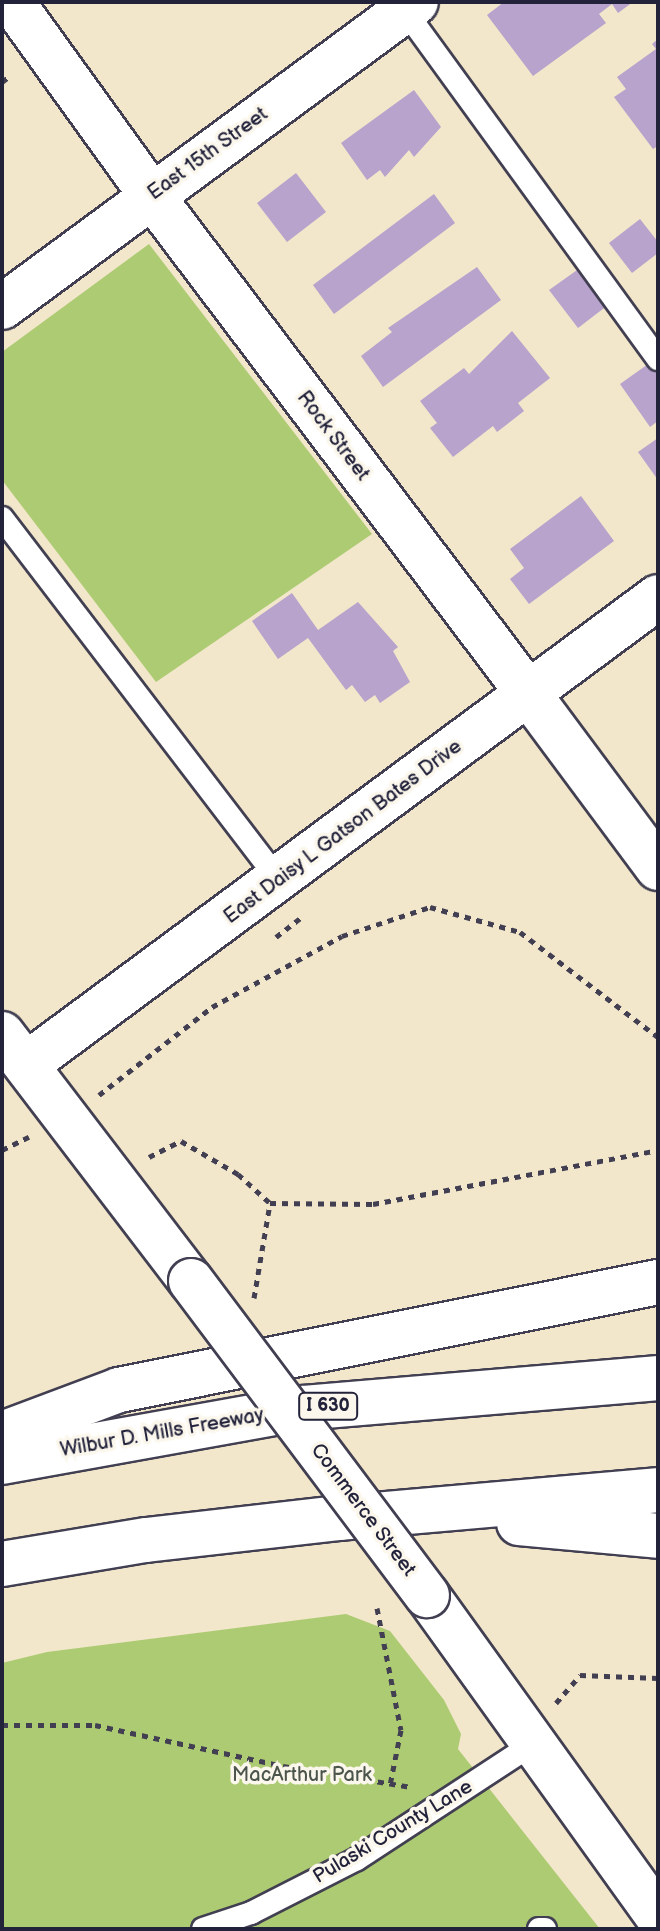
<!DOCTYPE html>
<html>
<head>
<meta charset="utf-8">
<style>
	body { margin:0 }
	#map { position:relative; width:660px; height:1931px; overflow:hidden; background:#f2e6cb; font-family:"Balsamiq Sans",sans-serif }
	div>[style] { position:absolute }
	[style*='--x'] { left:calc(var(--x)*1px); top:calc(var(--y)*1px); width:calc(var(--w)*1px); rotate:calc(var(--a)*1deg) }
	.green>* { inset:0; background:#adcb72 }
	.building>* { inset:0; background:#b7a3cc }
	.path>* { height:5px; margin-top:-2.5px; transform-origin:0; background:repeating-linear-gradient(90deg,#413f51 0 6px,transparent 0 12px) }
	.roads { filter:drop-shadow(2px 0 #413f51) drop-shadow(-2px 0 #413f51) drop-shadow(0 2px #413f51) drop-shadow(0 -2px #413f51) }
	.service>* { height:22px; margin:-11px; padding:0 11px; transform-origin:11px; border-radius:11px; background:#fff }
	.minor>* { height:44px; margin:-22px; padding:0 22px; transform-origin:22px; border-radius:22px; background:#fff }
	.tertiary>* { height:44px; margin:-22px; padding:0 22px; transform-origin:22px; border-radius:22px; background:#fff }
	.motorway>* { height:44px; margin:-22px; padding:0 22px; transform-origin:22px; border-radius:22px; background:#fff }
	.bridges { filter:drop-shadow(2px 0 #413f51) drop-shadow(-2px 0 #413f51) drop-shadow(0 2px #413f51) drop-shadow(0 -2px #413f51) }
	.tertiary-bridge>* { height:44px; margin:-22px; padding:0 22px; transform-origin:22px; border-radius:22px; background:#fff }
	span { translate:-50% -50%; white-space:nowrap; text-align:center; line-height:1.15; -webkit-text-stroke:7px #fbf7ec; paint-order:stroke }
	.shield-label span { padding:2px 6px; background:#fbf7ec; border:2px solid; border-radius:6px; -webkit-text-stroke-width:0 }
	.shield-label { font-size:18px; color:#22223b; font-weight:700 }
	.street-label { font-size:20px; color:#22223b }
	.park-label { font-size:20px; color:#4c554c }
	.frame { position:absolute; inset:0; border:4px solid #22223b; pointer-events:none }
</style>
</head>
<body>
<div id="map">
	<div class="green">
		<div style="clip-path:polygon(149px 244px,372px 534px,156px 682px,2px 480px,2px 352px)"></div>
		<div style="clip-path:polygon(346px 1614px,390px 1631px,444px 1700px,461px 1734px,458px 1749px,600px 1929px,2px 1929px,2px 1663px,47px 1652px)"></div>
	</div>
	<div class="building">
		<div style="clip-path:polygon(504px 2px,633px 2px,618px 13px,612px 4px,599px 14px,606px 23px,533px 76px,487px 15px)"></div>
		<div style="clip-path:polygon(658px 39px,658px 146px,653px 149px,614px 97px,626px 89px,617px 77px,656px 49px,652px 44px)"></div>
		<div style="clip-path:polygon(414px 90px,441px 127px,414px 157px,409px 150px,385px 177px,380px 170px,367px 180px,341px 143px)"></div>
		<div style="clip-path:polygon(296px 173px,326px 212px,287px 242px,257px 203px)"></div>
		<div style="clip-path:polygon(434px 194px,455px 223px,334px 314px,313px 285px)"></div>
		<div style="clip-path:polygon(640px 219px,658px 242px,658px 253px,632px 273px,609px 243px)"></div>
		<div style="clip-path:polygon(477px 267px,501px 300px,383px 387px,361px 356px,392px 332px,388px 328px)"></div>
		<div style="clip-path:polygon(580px 268px,608px 305px,578px 328px,549px 290px)"></div>
		<div style="clip-path:polygon(512px 331px,550px 378px,518px 403px,524px 411px,497px 432px,493px 426px,453px 457px,430px 428px,437px 423px,420px 401px,464px 368px,469px 374px)"></div>
		<div style="clip-path:polygon(651px 362px,658px 372px,658px 421px,650px 427px,620px 384px)"></div>
		<div style="clip-path:polygon(658px 438px,658px 480px,638px 452px)"></div>
		<div style="clip-path:polygon(581px 496px,614px 541px,529px 604px,510px 579px,524px 568px,510px 549px)"></div>
		<div style="clip-path:polygon(292px 593px,318px 630px,358px 602px,398px 647px,393px 651px,410px 682px,380px 703px,375px 695px,365px 702px,352px 685px,346px 690px,308px 638px,278px 659px,252px 621px)"></div>
	</div>
	<div class="path">
		<div style="--x:2;--y:82;--w:11;--a:-38"></div>
		<div style="--x:276;--y:937;--w:31;--a:-38"></div>
		<div style="--x:99;--y:1095;--w:143;--a:-37.9"></div>
		<div style="--x:212;--y:1007;--w:148;--a:-28.6"></div>
		<div style="--x:342;--y:936;--w:93;--a:-18.2"></div>
		<div style="--x:430;--y:907;--w:93;--a:15.5"></div>
		<div style="--x:520;--y:932;--w:173;--a:37.3"></div>
		<div style="--x:2;--y:1150;--w:30;--a:-26"></div>
		<div style="--x:149;--y:1157;--w:36;--a:-27"></div>
		<div style="--x:181;--y:1141;--w:66;--a:30.1"></div>
		<div style="--x:238;--y:1174;--w:43;--a:42.2"></div>
		<div style="--x:270;--y:1203;--w:103;--a:0.6"></div>
		<div style="--x:373;--y:1204;--w:290;--a:-10.7"></div>
		<div style="--x:254;--y:1298;--w:96;--a:-80.4"></div>
		<div style="--x:377;--y:1608;--w:124;--a:78.9"></div>
		<div style="--x:401;--y:1730;--w:56;--a:101.3"></div>
		<div style="--x:556;--y:1703;--w:37;--a:-49"></div>
		<div style="--x:580;--y:1675;--w:78;--a:2.2"></div>
		<div style="--x:2;--y:1725;--w:93;--a:0"></div>
		<div style="--x:95;--y:1725;--w:192;--a:12.3"></div>
		<div style="--x:283;--y:1766;--w:130;--a:9.3"></div>
	</div>
	<div class="roads">
		<div class="service">
			<div style="--x:400;--y:4;--w:439;--a:54"></div>
			<div style="--x:2;--y:518;--w:456;--a:52.6"></div>
			<div style="--x:203;--y:1929;--w:51;--a:-18.4"></div>
			<div style="--x:251;--y:1913;--w:119;--a:-27"></div>
			<div style="--x:357;--y:1859;--w:210;--a:-33.2"></div>
			<div style="--x:539;--y:1929;--w:6;--a:0"></div>
		</div>
		<div class="minor">
			<div style="--x:12;--y:2;--w:239;--a:54.2"></div>
			<div style="--x:152;--y:196;--w:623;--a:52.89"></div>
		</div>
		<div class="tertiary">
			<div style="--x:2;--y:307;--w:514;--a:-36.38"></div>
			<div style="--x:528;--y:693;--w:218;--a:53.4"></div>
			<div style="--x:2;--y:1034;--w:311;--a:52.6"></div>
			<div style="--x:27;--y:1064;--w:785;--a:-36.5"></div>
			<div style="--x:427;--y:1595;--w:396;--a:54.3"></div>
		</div>
		<div class="motorway">
			<div style="--x:2;--y:1434;--w:125;--a:-20.6"></div>
			<div style="--x:119;--y:1390;--w:550;--a:-11.33"></div>
			<div style="--x:2;--y:1462;--w:305;--a:-10.2"></div>
			<div style="--x:302;--y:1408;--w:357;--a:-4.8"></div>
			<div style="--x:519;--y:1523;--w:140;--a:5.3"></div>
			<div style="--x:2;--y:1564;--w:146;--a:-9.5"></div>
			<div style="--x:146;--y:1540;--w:195;--a:-6.5"></div>
			<div style="--x:340;--y:1518;--w:319;--a:-5"></div>
		</div>
	</div>
	<div class="bridges">
		<div class="tertiary-bridge">
			<div style="--x:191;--y:1281;--w:393;--a:53.1"></div>
		</div>
	</div>
	<div class="shield-label">
		<span style="left:328px;top:1406px">I 630</span>
	</div>
	<div class="street-label">
		<span style="left:208px;top:154px;rotate:-36deg">East 15th Street</span>
		<span style="left:333px;top:436px;rotate:53deg">Rock Street</span>
		<span style="left:343px;top:832px;rotate:-37deg">East Daisy L Gatson Bates Drive</span>
		<span style="left:162px;top:1433px;rotate:-10deg">Wilbur D. Mills Freeway</span>
		<span style="left:363px;top:1510px;rotate:53deg">Commerce Street</span>
		<span style="left:393px;top:1832px;rotate:-31deg">Pulaski County Lane</span>
	</div>
	<div class="park-label">
		<span style="left:302px;top:1775px">MacArthur Park</span>
	</div>
	<div class="frame"></div>
</div>
</body>
</html>
